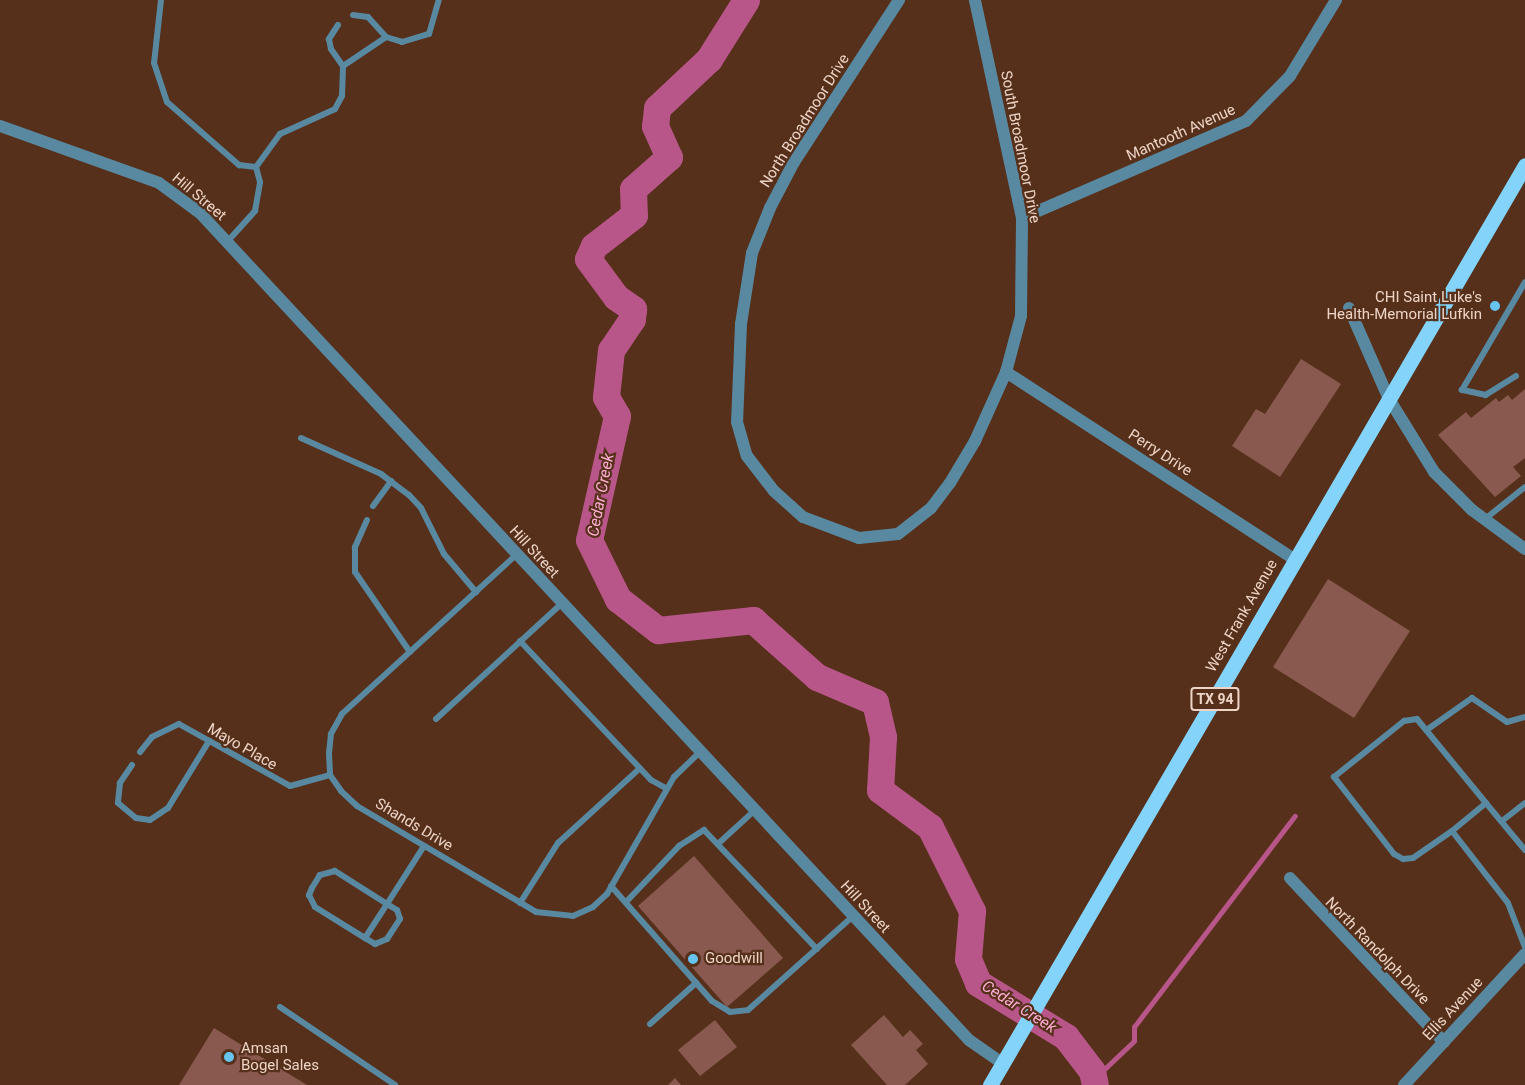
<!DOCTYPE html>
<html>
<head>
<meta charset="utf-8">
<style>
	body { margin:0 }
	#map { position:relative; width:1525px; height:1085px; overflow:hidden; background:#56301a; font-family:Roboto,sans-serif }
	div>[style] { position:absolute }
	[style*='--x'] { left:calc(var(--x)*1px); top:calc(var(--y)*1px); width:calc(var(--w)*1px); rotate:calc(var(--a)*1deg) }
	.stream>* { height:4.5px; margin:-2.25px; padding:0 2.25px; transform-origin:2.25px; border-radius:2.25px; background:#b95689 }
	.river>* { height:27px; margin:-13.5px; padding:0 13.5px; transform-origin:13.5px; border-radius:13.5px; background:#b95689 }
	.building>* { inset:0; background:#895950 }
	.lane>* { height:6px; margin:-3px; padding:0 3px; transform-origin:3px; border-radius:3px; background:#5989a1 }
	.street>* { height:12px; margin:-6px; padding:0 6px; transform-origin:6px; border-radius:6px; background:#5989a1 }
	.primary>* { height:15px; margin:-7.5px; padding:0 7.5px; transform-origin:7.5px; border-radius:7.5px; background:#83d3fa }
	.dots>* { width:16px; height:16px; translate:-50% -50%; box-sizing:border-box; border:3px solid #56301a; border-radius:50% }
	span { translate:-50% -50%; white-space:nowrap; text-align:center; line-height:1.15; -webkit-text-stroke:4.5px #56301a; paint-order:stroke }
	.shield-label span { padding:2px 4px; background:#56301a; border:2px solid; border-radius:4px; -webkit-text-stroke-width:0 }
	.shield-label { font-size:14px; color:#edd4c7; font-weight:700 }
	.street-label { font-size:15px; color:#edd4c7 }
	.poi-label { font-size:15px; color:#edd4c7 }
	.right { translate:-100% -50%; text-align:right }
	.left { translate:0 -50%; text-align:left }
	.water-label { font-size:16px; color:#fcadd2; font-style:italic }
</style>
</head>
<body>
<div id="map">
	<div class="stream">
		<div style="--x:1094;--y:1079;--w:55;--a:-43.5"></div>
		<div style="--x:1134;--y:1041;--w:14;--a:-90"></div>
		<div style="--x:1134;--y:1027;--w:265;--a:-52.7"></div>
	</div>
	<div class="river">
		<div style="--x:746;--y:0;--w:70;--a:122.1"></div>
		<div style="--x:709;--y:59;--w:71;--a:136.7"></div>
		<div style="--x:657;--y:108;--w:18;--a:96"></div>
		<div style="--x:655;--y:126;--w:34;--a:66"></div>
		<div style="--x:669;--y:157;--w:48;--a:138.4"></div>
		<div style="--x:633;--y:189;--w:26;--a:88"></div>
		<div style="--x:634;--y:215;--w:51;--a:142.2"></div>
		<div style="--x:594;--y:246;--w:14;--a:115"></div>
		<div style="--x:588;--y:259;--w:47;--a:53.6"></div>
		<div style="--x:616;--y:297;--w:21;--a:35"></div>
		<div style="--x:633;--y:309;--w:10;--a:96"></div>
		<div style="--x:632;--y:319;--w:37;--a:124"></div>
		<div style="--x:611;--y:350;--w:47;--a:96.1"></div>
		<div style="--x:606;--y:397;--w:22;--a:60"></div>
		<div style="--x:617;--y:416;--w:127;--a:102.7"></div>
		<div style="--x:589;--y:540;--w:66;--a:63.8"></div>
		<div style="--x:618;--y:599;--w:51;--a:37.8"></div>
		<div style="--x:658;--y:630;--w:96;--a:-6"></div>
		<div style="--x:753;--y:620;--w:86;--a:41.7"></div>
		<div style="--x:817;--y:677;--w:63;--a:23.3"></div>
		<div style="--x:875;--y:702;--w:36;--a:77"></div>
		<div style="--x:883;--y:737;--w:53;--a:93.2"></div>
		<div style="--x:880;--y:790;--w:62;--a:36.5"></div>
		<div style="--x:930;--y:827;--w:94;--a:63.4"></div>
		<div style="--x:972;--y:911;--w:48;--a:94.8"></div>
		<div style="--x:968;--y:959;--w:26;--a:67"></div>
		<div style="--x:978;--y:983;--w:103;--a:31.5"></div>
		<div style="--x:1066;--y:1037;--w:43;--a:52.6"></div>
		<div style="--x:1092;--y:1071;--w:14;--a:78"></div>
	</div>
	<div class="building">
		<div style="clip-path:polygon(1301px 359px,1341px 384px,1280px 477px,1232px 446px,1256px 409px,1265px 414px)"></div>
		<div style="clip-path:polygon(1525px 389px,1525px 458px,1513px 467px,1521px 476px,1495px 497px,1438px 435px,1466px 412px,1471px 418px,1496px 398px,1499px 402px,1508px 395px,1512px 400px)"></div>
		<div style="clip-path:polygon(1328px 579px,1410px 631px,1354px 718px,1273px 667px)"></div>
		<div style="clip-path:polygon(694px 856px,783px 958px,727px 1007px,638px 906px)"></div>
		<div style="clip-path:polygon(884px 1015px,903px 1037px,910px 1030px,923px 1044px,916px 1050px,928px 1064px,905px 1085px,887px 1085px,851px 1045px)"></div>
		<div style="clip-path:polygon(715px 1020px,737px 1047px,700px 1076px,678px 1050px)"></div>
		<div style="clip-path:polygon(214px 1028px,307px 1085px,179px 1085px)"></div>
		<div style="clip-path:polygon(675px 1078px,681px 1085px,687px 1085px,668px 1085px)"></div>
	</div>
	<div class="lane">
		<div style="--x:161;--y:0;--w:63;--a:96.3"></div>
		<div style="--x:154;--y:63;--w:41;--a:71.6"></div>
		<div style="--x:167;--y:102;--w:96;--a:41.2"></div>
		<div style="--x:239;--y:165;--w:17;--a:7"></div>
		<div style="--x:353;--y:15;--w:15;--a:8"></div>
		<div style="--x:368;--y:17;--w:27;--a:48"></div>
		<div style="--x:338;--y:25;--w:17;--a:123"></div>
		<div style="--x:329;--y:39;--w:10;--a:79"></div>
		<div style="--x:331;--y:49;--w:21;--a:55"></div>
		<div style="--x:227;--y:242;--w:42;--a:-47.9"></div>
		<div style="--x:255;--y:211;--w:29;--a:-80"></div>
		<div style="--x:260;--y:182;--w:16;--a:-105"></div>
		<div style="--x:256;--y:167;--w:41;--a:-54"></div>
		<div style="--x:280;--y:134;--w:60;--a:-24.4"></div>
		<div style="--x:335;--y:109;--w:15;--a:-62"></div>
		<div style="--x:342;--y:96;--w:30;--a:-88"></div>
		<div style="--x:343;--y:66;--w:52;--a:-34"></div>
		<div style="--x:386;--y:37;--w:17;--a:17"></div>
		<div style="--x:402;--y:42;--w:28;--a:-17"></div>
		<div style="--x:429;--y:34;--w:35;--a:-74"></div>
		<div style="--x:1516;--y:376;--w:36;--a:148"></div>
		<div style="--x:1486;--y:395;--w:25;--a:-168"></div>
		<div style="--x:1462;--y:390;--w:125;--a:-59.7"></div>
		<div style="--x:301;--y:438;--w:88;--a:24.2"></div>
		<div style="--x:381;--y:474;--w:35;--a:37"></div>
		<div style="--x:409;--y:495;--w:18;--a:47"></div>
		<div style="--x:421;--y:508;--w:51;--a:63.4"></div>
		<div style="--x:444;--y:554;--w:50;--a:49.9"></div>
		<div style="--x:373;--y:506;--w:31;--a:-54"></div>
		<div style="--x:1485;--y:519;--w:51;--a:-38.7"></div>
		<div style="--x:367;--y:520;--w:30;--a:114"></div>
		<div style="--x:355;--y:547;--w:25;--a:90"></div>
		<div style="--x:355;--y:572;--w:97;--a:55.5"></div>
		<div style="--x:516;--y:555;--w:236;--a:137.6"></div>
		<div style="--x:342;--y:714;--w:23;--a:119"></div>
		<div style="--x:331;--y:734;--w:20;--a:96"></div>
		<div style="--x:329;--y:754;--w:21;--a:87"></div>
		<div style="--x:330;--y:775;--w:19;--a:55"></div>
		<div style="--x:341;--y:791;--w:22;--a:43"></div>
		<div style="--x:357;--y:806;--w:208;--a:30.6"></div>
		<div style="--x:536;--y:912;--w:37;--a:6"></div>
		<div style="--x:573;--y:916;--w:22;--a:-24"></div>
		<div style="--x:593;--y:907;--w:19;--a:-43"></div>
		<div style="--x:607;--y:894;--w:135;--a:-60.2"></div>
		<div style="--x:674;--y:777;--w:36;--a:-44"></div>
		<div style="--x:520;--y:641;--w:191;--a:46.7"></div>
		<div style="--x:651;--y:780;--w:18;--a:29"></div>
		<div style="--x:436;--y:719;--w:170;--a:-42.6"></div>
		<div style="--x:1428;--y:729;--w:54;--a:-35.2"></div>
		<div style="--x:1472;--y:698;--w:42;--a:34.4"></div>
		<div style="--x:1507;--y:722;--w:19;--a:-16"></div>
		<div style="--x:140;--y:752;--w:19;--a:-51"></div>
		<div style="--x:152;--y:737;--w:30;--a:-26"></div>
		<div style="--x:179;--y:724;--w:127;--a:29.2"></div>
		<div style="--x:290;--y:786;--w:41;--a:-15.4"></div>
		<div style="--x:132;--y:765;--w:22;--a:124"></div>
		<div style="--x:120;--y:783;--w:20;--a:96"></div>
		<div style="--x:118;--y:803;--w:23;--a:40"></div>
		<div style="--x:136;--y:818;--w:14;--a:8"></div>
		<div style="--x:150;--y:820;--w:22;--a:-34"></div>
		<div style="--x:168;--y:808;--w:79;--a:-58.5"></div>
		<div style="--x:1502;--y:821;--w:29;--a:-38"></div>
		<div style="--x:1452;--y:831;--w:47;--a:145.3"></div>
		<div style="--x:1413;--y:858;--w:10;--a:174"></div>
		<div style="--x:1403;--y:859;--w:10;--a:-151"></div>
		<div style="--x:1394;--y:854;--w:98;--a:-127.9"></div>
		<div style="--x:1334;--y:777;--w:90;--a:-38.7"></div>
		<div style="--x:1404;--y:721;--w:13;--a:-9"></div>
		<div style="--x:1417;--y:719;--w:109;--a:50.6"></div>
		<div style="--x:719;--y:843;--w:49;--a:-42.5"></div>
		<div style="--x:1525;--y:850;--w:61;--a:-129.7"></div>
		<div style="--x:1486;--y:803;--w:44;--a:140.5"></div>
		<div style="--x:1452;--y:831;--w:91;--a:52.1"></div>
		<div style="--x:1508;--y:903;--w:47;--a:68.9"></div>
		<div style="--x:611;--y:886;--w:153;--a:48.7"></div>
		<div style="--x:712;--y:1001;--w:21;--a:31"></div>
		<div style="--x:730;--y:1012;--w:18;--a:-6"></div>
		<div style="--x:748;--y:1010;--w:141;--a:-41.8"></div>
		<div style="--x:627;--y:901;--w:76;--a:-46.6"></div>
		<div style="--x:679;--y:846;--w:30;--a:-33"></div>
		<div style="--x:704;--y:830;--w:164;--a:46.5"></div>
		<div style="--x:520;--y:903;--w:71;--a:-57.7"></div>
		<div style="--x:558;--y:843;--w:111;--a:-42.4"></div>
		<div style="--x:365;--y:938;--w:12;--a:31"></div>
		<div style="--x:375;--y:944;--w:13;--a:-23"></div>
		<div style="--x:387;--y:939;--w:24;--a:-57"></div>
		<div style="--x:400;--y:919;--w:9;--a:-108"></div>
		<div style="--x:397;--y:910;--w:12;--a:-149"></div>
		<div style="--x:387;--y:904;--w:62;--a:-147.6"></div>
		<div style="--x:335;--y:871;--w:16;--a:165"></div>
		<div style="--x:320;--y:875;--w:15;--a:122"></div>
		<div style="--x:312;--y:888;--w:8;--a:113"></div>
		<div style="--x:309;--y:895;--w:13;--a:63"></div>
		<div style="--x:315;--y:907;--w:59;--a:31.8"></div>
		<div style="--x:365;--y:938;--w:40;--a:-57.1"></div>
		<div style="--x:387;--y:904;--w:69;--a:-57.5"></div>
		<div style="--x:280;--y:1007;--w:139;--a:34.1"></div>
		<div style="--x:650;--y:1024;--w:62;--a:-41.7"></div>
	</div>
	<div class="street">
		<div style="--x:899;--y:0;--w:193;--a:122.9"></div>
		<div style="--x:794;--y:162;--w:52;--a:117.6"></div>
		<div style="--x:770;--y:208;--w:48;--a:111.8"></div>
		<div style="--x:752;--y:253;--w:72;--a:98.8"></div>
		<div style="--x:741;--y:324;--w:98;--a:92.3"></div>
		<div style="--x:737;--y:422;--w:35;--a:74"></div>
		<div style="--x:747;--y:456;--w:44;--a:52.4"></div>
		<div style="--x:774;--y:491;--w:39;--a:42"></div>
		<div style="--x:803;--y:517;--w:60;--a:20.6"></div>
		<div style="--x:859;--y:538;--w:39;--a:-6"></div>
		<div style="--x:898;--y:534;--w:42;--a:-38.2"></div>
		<div style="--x:931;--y:508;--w:31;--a:-53"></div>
		<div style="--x:950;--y:483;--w:49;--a:-59.2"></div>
		<div style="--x:975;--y:441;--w:76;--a:-65.8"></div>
		<div style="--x:1006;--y:372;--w:58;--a:-75"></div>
		<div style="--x:1021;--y:316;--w:98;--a:-89.4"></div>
		<div style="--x:1022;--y:218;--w:223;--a:-102.2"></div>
		<div style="--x:0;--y:126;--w:169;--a:19.7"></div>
		<div style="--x:159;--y:183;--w:51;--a:36.2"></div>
		<div style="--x:200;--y:213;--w:1129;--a:47.08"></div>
		<div style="--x:969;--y:1040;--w:40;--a:34.9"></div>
		<div style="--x:1022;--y:218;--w:244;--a:-23.4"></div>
		<div style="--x:1246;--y:121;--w:63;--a:-45.6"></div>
		<div style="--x:1290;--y:76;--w:89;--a:-58.8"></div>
		<div style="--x:1349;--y:308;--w:99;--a:66.3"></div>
		<div style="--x:1389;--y:399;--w:86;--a:58.3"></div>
		<div style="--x:1434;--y:472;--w:54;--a:45"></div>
		<div style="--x:1472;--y:510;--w:66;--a:36.3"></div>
		<div style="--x:1006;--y:372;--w:346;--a:33"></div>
		<div style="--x:1290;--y:878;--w:225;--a:46.8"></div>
		<div style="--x:1404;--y:1085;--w:178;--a:-47.3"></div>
	</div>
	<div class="primary">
		<div style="--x:990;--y:1085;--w:1064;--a:-59.82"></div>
	</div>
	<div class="dots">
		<div style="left:1495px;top:306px;background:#67c4ef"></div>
		<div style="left:693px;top:959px;background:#67c4ef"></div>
		<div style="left:229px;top:1057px;background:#67c4ef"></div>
	</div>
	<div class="shield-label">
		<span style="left:1215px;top:699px">TX 94</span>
	</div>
	<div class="street-label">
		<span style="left:805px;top:121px;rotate:-58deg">North Broadmoor Drive</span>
		<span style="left:1181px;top:133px;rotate:-24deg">Mantooth Avenue</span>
		<span style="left:1020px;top:147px;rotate:79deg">South Broadmoor Drive</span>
		<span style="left:199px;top:197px;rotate:40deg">Hill Street</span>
		<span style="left:1160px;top:453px;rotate:33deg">Perry Drive</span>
		<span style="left:534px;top:552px;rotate:47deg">Hill Street</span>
		<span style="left:1242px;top:616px;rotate:-60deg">West Frank Avenue</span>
		<span style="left:242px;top:747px;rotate:30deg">Mayo Place</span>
		<span style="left:414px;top:825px;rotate:31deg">Shands Drive</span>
		<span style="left:865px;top:907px;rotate:47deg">Hill Street</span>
		<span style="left:1377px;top:951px;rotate:46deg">North Randolph Drive</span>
		<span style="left:1453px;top:1009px;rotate:-47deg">Ellis Avenue</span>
	</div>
	<div class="poi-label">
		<span class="right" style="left:1482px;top:306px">CHI Saint Luke's<br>Health-Memorial Lufkin</span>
		<span class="left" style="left:705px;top:959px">Goodwill</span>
		<span class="left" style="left:241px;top:1057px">Amsan<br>Bogel Sales</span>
	</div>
	<div class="water-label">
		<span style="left:601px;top:495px;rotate:-79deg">Cedar Creek</span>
		<span style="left:1019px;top:1007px;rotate:32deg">Cedar Creek</span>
	</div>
</div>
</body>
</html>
